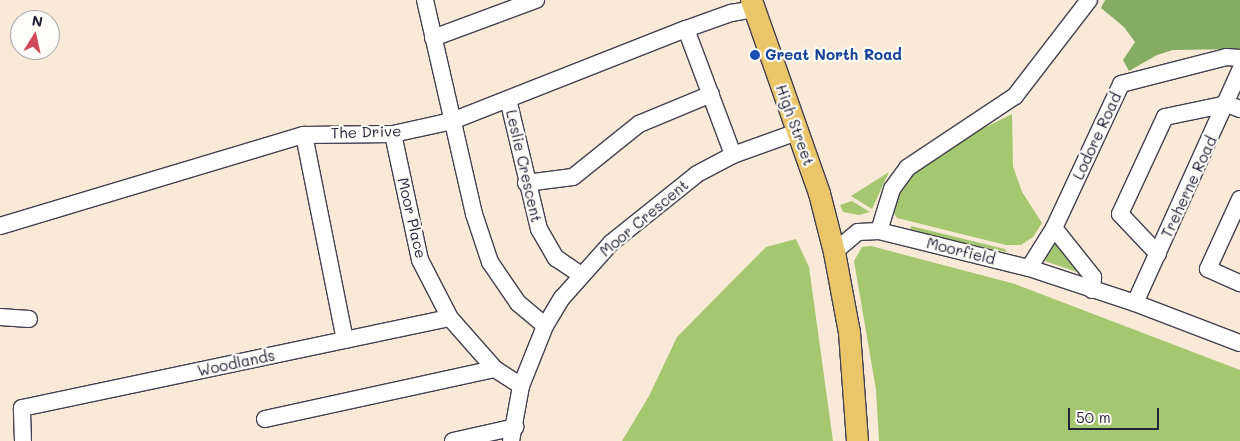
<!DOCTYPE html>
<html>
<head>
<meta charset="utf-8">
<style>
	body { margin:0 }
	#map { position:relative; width:1240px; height:441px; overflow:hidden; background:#f8ead7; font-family:Mali,sans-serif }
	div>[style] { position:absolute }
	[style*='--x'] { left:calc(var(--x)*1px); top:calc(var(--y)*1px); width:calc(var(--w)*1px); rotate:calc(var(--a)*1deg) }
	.green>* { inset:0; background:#a5c76f }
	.forest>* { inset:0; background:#84ac62 }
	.roads { filter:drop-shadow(1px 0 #424052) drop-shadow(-1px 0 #424052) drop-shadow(0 1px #424052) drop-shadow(0 -1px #424052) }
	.minor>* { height:16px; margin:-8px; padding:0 8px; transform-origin:8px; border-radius:8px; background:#fff }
	.major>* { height:21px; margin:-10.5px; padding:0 10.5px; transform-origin:10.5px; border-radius:10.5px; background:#eac669 }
	.dots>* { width:14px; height:14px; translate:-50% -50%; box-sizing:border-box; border:2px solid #fdfcf7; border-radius:50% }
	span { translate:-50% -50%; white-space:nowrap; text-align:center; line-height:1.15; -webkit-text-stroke:4.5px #fdfcf7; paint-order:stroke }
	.transit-label { font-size:15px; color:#164399; font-weight:700 }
	.left { translate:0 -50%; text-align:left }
	.street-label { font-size:15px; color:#22223b }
	.north { position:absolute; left:10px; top:10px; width:50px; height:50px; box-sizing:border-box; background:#fdfcf7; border:1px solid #a5a5ac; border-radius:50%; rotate:10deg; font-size:14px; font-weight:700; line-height:20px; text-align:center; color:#22223b }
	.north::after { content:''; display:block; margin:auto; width:18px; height:22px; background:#d1495b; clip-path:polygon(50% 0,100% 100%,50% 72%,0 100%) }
	.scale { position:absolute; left:1068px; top:408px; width:91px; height:22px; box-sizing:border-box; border:2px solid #22223b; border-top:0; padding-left:6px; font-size:15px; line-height:18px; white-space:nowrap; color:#22223b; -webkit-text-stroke:4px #fdfcf7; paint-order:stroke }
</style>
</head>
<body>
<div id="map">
	<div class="green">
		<div style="clip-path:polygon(1012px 114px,1013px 166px,1022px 192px,1042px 223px,1033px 237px,1021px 245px,1006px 245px,897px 218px,892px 210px,894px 200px,911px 173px,960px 140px)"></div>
		<div style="clip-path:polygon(889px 172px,872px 209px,851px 196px)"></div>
		<div style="clip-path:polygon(852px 201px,870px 212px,859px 215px,843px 212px,840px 205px)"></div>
		<div style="clip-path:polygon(911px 226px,1005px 249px,1007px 252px,910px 233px)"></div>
		<div style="clip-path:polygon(796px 239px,809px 267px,833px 441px,622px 441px,649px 396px,677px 337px,766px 247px)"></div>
		<div style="clip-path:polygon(1057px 243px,1077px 269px,1077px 272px,1045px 261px,1053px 244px)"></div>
		<div style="clip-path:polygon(871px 246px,1015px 284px,1240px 370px,1240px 441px,879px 441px,876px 390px,854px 261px,862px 247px)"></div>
	</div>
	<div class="forest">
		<div style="clip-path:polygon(1105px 0,1240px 0,1240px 49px,1173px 50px,1157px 55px,1129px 71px,1123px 60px,1135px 42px,1124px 27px,1101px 8px)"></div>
	</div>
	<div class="roads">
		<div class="minor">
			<div style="--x:425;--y:0;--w:220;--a:77.1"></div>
			<div style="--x:474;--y:214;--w:51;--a:71.6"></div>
			<div style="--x:490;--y:262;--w:50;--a:55.7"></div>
			<div style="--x:518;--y:303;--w:35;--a:40"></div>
			<div style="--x:686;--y:29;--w:134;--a:69.5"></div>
			<div style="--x:433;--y:38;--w:110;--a:-20.3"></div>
			<div style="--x:508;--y:99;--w:134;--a:76.6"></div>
			<div style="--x:539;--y:229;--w:34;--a:60"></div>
			<div style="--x:556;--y:258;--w:30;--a:34"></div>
			<div style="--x:393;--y:134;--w:129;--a:77.9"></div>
			<div style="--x:420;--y:260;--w:65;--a:62.7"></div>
			<div style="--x:450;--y:318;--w:68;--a:48.6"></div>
			<div style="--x:495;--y:369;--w:31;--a:33"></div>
			<div style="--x:304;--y:135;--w:209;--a:78.7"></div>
			<div style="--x:526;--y:183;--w:47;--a:-7.3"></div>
			<div style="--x:573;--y:177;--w:85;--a:-38.8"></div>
			<div style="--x:639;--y:124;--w:78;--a:-22.6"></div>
			<div style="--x:1240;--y:199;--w:77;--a:114.6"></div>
			<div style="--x:1208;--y:269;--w:35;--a:24"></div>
			<div style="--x:0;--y:226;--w:317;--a:-16.7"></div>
			<div style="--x:304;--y:135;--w:89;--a:-0.6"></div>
			<div style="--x:393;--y:134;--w:60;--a:-12.4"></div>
			<div style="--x:452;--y:121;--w:251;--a:-21.5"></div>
			<div style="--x:686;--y:29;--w:48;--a:-19.6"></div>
			<div style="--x:731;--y:13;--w:23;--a:-10"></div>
			<div style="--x:1054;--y:228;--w:63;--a:51.5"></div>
			<div style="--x:1093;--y:277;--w:13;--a:94"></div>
			<div style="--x:879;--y:231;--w:44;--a:-72.8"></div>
			<div style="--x:892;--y:189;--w:26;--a:-54"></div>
			<div style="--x:907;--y:168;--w:130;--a:-33.7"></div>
			<div style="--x:1015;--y:96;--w:121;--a:-52.4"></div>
			<div style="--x:834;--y:252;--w:31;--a:-40"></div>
			<div style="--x:858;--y:232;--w:21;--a:-3"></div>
			<div style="--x:879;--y:231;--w:154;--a:13.9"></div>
			<div style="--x:1029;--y:268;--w:112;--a:18.3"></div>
			<div style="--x:1135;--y:303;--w:112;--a:20.9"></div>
			<div style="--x:1158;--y:254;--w:55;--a:-133.5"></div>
			<div style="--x:1120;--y:214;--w:107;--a:-65.1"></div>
			<div style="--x:1165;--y:117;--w:63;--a:-11.8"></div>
			<div style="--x:1227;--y:104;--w:14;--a:21"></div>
			<div style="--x:1029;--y:268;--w:47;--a:-58"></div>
			<div style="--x:1054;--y:228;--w:159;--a:-65"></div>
			<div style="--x:1121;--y:84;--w:108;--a:-14.4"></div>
			<div style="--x:1226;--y:57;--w:14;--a:4"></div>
			<div style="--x:1135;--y:303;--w:256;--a:-65.7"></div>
			<div style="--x:0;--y:317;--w:29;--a:4"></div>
			<div style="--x:265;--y:419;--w:235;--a:-12.3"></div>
			<div style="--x:23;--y:441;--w:33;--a:-92"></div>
			<div style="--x:22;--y:408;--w:437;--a:-11.9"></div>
			<div style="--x:453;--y:441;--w:64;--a:-12.7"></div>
			<div style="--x:511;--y:441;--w:56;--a:-79.7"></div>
			<div style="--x:521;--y:386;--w:65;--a:-68.2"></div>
			<div style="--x:545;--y:326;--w:33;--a:-59"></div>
			<div style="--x:562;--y:298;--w:74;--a:-48.3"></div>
			<div style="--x:611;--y:243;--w:110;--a:-38.7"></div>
			<div style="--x:697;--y:174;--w:41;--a:-27.8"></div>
			<div style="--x:733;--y:155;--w:68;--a:-19.8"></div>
		</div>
		<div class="major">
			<div style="--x:751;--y:0;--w:205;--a:70.6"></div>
			<div style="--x:819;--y:193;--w:61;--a:75.7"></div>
			<div style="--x:834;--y:252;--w:81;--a:79.4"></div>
			<div style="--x:849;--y:332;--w:109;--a:85.8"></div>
		</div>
	</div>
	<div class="dots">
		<div style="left:755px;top:55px;background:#1a4fb4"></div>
	</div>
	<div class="transit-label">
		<span class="left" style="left:765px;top:55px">Great North Road</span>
	</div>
	<div class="street-label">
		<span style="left:795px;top:125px;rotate:70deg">High Street</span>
		<span style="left:366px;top:132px;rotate:-2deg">The Drive</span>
		<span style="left:1097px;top:136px;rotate:-65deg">Lodore Road</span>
		<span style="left:524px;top:166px;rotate:77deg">Leslie Crescent</span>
		<span style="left:1189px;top:187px;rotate:-65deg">Treherne Road</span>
		<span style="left:412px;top:218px;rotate:77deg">Moor Place</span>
		<span style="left:644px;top:218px;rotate:-40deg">Moor Crescent</span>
		<span style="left:961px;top:251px;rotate:14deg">Moorfield</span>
		<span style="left:236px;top:363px;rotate:-12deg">Woodlands</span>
	</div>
	<div class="north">N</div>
	<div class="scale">50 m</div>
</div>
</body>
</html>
